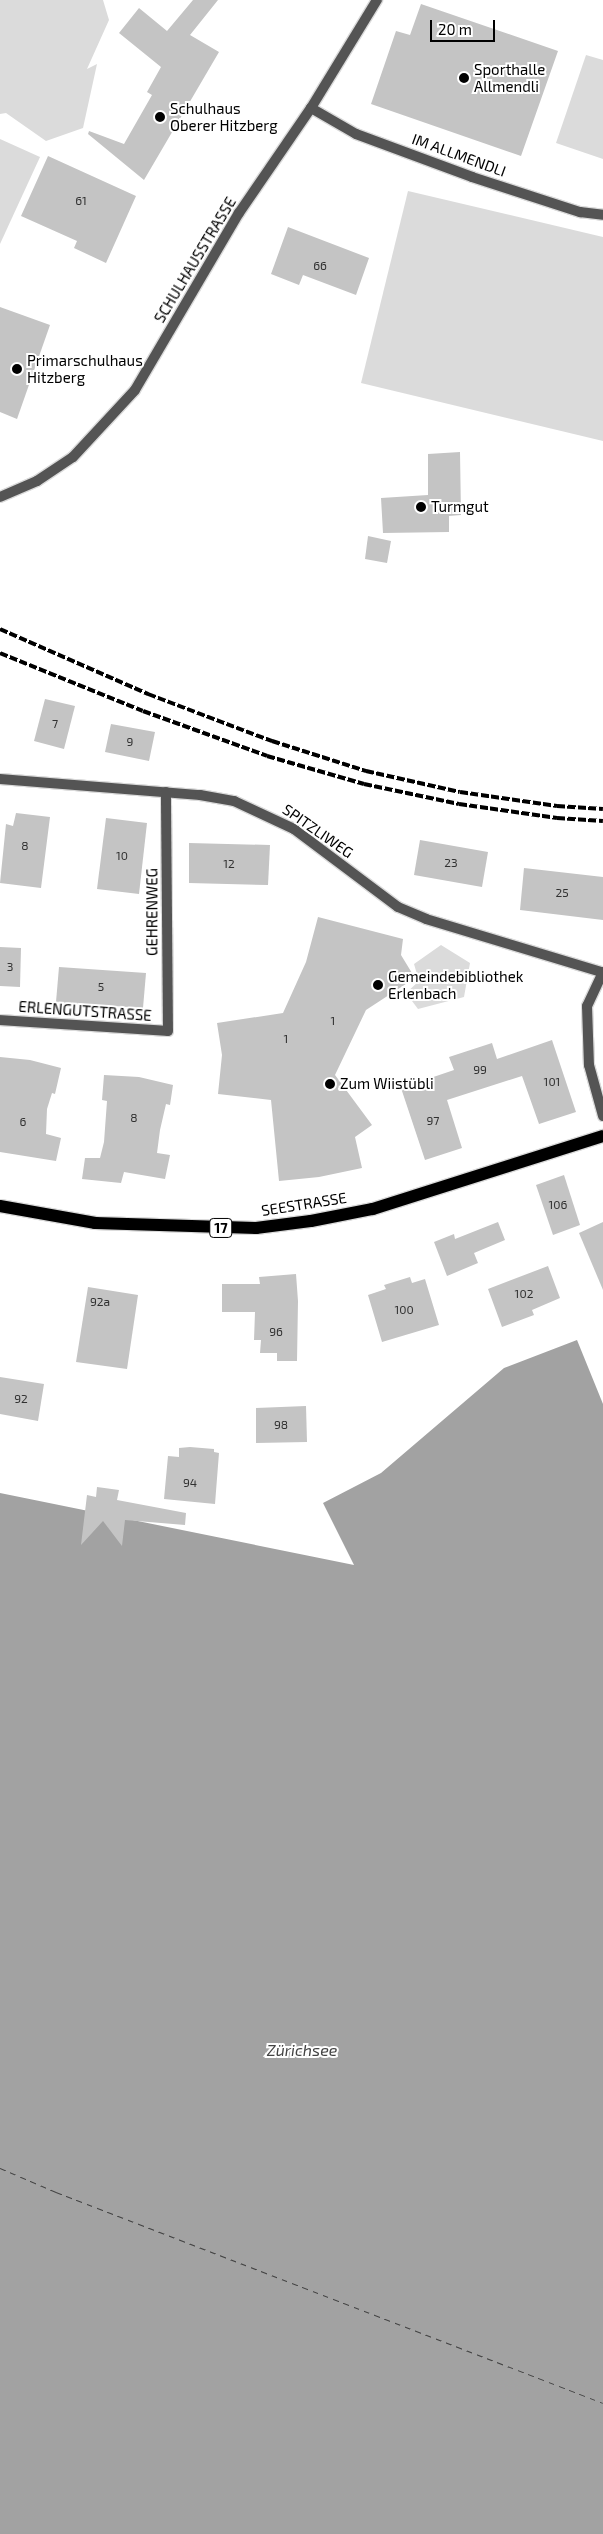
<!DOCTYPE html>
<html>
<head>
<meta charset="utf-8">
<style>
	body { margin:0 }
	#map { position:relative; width:603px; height:2534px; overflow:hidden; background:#fff; font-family:"Exo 2",sans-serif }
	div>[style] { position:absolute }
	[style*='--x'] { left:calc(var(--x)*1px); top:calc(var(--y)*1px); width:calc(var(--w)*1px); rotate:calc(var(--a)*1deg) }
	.green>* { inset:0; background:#dbdbdb }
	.water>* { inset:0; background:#a2a2a2 }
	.ferry>* { height:1px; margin-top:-0.5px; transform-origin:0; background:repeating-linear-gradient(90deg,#434343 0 6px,transparent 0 11px) }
	.building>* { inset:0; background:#c4c4c4 }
	.roads { filter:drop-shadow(1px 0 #dbdbdb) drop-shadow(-1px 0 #dbdbdb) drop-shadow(0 1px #dbdbdb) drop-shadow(0 -1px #dbdbdb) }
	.street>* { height:10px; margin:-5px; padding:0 5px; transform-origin:5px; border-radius:5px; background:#545454 }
	.primary>* { height:12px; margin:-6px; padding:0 6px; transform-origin:6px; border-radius:6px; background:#000 }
	.rail>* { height:4px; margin-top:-2px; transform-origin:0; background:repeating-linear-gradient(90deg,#000 0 8px,transparent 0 10.5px) }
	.dots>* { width:14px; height:14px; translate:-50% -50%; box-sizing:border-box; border:2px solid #fff; border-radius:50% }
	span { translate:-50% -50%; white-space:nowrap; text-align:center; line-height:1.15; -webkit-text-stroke:4px #fff; paint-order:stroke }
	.number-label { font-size:12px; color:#313131 }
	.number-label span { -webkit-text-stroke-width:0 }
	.shield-label span { padding:1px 4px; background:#fff; border:1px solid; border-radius:4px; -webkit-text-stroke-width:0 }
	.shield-label { font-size:14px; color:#000; font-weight:700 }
	.poi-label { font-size:15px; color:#000 }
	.left { translate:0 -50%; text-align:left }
	.street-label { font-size:15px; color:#000 }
	.water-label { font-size:16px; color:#434343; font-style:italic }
	.scale { position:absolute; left:430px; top:20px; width:65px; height:22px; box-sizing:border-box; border:2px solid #000; border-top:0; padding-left:6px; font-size:15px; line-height:18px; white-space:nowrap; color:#000; -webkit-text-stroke:4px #fff; paint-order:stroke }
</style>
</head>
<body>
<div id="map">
	<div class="green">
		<div style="clip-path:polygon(0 0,103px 0,109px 20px,87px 69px,97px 64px,83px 128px,46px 141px,6px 113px,0 114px)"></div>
		<div style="clip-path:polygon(586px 55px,603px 60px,603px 159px,556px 143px)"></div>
		<div style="clip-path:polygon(0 139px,40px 157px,0 244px)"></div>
		<div style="clip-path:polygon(408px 191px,603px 237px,603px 441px,361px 383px)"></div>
		<div style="clip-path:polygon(441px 945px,470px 963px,464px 997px,418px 1009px,406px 993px,419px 981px,414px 964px)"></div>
	</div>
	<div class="water">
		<div style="clip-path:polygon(577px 1340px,603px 1404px,603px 2534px,0 2534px,0 1493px,354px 1565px,323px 1503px,381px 1473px,504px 1368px)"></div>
	</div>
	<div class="ferry">
		<div style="--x:0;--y:2168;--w:61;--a:23.2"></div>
		<div style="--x:56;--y:2192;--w:586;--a:21.09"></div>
	</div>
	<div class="building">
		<div style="clip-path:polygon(193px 0,218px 0,190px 35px,219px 52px,144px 180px,88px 134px,89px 131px,124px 144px,152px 95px,147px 92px,161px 67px,119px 33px,139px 8px,167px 31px)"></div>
		<div style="clip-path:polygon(421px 4px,558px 51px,521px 156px,371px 104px,396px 31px,410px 35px)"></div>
		<div style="clip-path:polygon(48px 156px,136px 196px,106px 263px,74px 248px,77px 241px,21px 216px)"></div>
		<div style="clip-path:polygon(288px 227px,369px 258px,356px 295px,303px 275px,299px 285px,271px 274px)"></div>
		<div style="clip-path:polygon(0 307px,50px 325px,17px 419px,0 412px)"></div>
		<div style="clip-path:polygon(460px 452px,461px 515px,449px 516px,449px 532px,383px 533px,381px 498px,428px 495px,428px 454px)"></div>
		<div style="clip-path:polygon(368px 536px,391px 541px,387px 563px,365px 559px)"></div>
		<div style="clip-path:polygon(45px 699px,75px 706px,64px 749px,34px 741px)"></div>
		<div style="clip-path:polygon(111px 724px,155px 732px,149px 761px,105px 752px)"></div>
		<div style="clip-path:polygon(16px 813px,50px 817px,41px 888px,0 883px,6px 824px,13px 826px)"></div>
		<div style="clip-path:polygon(106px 818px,147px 823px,139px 894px,97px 889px)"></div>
		<div style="clip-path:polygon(420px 840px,488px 852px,482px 887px,414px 875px)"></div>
		<div style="clip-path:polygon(189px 843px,270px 845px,268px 885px,189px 883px)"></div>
		<div style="clip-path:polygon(524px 868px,603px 877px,603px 920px,520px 910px)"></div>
		<div style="clip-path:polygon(318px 917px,403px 939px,401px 955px,415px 978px,366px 1010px,335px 1075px,372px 1125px,355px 1137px,362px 1168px,319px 1177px,279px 1181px,271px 1100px,218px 1094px,222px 1055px,217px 1023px,283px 1013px,306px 962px)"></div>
		<div style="clip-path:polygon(0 947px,21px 948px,20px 987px,0 986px)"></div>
		<div style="clip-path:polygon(59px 967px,146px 973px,143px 1008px,56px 1002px)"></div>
		<div style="clip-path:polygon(552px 1040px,576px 1112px,539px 1124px,522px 1076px,447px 1100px,462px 1148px,425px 1160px,401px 1088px,454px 1070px,449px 1057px,492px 1043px,497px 1059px)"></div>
		<div style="clip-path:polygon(0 1057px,30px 1060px,61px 1068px,55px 1094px,52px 1093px,47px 1109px,46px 1134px,61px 1138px,56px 1161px,0 1152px)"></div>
		<div style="clip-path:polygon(104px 1075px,139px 1077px,173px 1085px,170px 1105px,166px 1104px,160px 1130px,157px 1153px,170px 1155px,165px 1179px,124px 1172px,121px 1183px,82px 1179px,85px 1158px,100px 1158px,104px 1142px,107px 1101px,102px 1100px)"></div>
		<div style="clip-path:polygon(564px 1175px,580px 1225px,553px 1235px,536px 1185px)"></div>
		<div style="clip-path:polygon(498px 1222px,505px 1240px,474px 1253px,478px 1263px,447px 1276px,434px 1242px,454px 1234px,455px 1239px)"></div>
		<div style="clip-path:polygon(603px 1222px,603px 1290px,579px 1233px)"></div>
		<div style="clip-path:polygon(548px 1266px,560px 1298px,532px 1310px,534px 1315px,502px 1327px,488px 1289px)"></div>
		<div style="clip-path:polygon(296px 1274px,298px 1301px,297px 1361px,277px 1361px,277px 1353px,260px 1353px,261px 1340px,254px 1340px,255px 1312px,222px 1312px,222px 1284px,260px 1284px,259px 1277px)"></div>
		<div style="clip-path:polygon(410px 1277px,412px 1283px,425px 1279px,439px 1325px,382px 1342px,368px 1295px,386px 1289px,384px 1285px)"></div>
		<div style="clip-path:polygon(88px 1287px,138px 1295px,127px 1369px,76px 1362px)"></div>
		<div style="clip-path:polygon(0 1377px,44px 1384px,38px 1421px,0 1414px)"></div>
		<div style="clip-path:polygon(306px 1406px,307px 1442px,256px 1443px,256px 1408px)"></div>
		<div style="clip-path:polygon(190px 1447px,214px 1449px,214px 1452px,219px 1453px,215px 1504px,164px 1499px,168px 1456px,179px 1457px,179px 1448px)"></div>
		<div style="clip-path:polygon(97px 1487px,119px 1490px,117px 1500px,186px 1513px,185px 1525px,125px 1520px,122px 1546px,103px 1521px,81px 1545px,87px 1495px,96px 1497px)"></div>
	</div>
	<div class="roads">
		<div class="street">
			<div style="--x:311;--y:108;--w:52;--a:30"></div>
			<div style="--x:356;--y:134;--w:124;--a:20.3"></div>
			<div style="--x:472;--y:177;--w:114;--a:18"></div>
			<div style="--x:580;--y:212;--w:23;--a:7"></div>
			<div style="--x:0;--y:497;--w:40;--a:-23.4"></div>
			<div style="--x:37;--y:481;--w:43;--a:-33.7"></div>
			<div style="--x:73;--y:457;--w:91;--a:-47.2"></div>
			<div style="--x:135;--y:390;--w:205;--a:-59.6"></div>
			<div style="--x:239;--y:213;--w:127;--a:-55.6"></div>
			<div style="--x:311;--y:108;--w:127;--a:-58.6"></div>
			<div style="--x:0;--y:779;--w:201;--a:4.6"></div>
			<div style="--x:200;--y:795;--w:35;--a:10"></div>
			<div style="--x:234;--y:801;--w:66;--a:25"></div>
			<div style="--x:294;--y:829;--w:130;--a:36.9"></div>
			<div style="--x:398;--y:907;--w:30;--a:23"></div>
			<div style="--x:426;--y:919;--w:184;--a:16.8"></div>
			<div style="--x:603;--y:972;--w:38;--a:115"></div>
			<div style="--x:587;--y:1006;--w:59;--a:88.1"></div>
			<div style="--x:589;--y:1065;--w:53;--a:74.6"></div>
			<div style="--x:0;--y:1020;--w:168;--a:3.7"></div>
			<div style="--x:168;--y:1031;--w:239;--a:-90.5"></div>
		</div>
		<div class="primary">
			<div style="--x:0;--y:1206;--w:97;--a:10.1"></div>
			<div style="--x:95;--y:1223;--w:161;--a:1.8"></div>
			<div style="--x:256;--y:1228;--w:55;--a:-7.3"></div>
			<div style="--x:311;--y:1221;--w:63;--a:-11"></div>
			<div style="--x:373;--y:1209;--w:241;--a:-17.6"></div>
		</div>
	</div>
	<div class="rail">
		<div style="--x:0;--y:629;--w:162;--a:23.7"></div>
		<div style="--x:148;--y:694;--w:133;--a:20.8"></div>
		<div style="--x:272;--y:741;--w:99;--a:17.7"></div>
		<div style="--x:366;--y:771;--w:96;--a:12.6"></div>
		<div style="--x:460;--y:792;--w:98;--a:8.2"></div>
		<div style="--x:557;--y:806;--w:46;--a:3.7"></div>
		<div style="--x:0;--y:653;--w:154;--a:22.1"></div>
		<div style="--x:143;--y:711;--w:132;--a:19.9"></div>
		<div style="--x:267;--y:756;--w:101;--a:16.1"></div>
		<div style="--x:364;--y:784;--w:97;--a:11.9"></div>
		<div style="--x:459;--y:804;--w:99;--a:8.1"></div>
		<div style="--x:557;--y:818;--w:46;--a:3.7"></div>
	</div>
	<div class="dots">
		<div style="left:464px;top:78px;background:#000"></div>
		<div style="left:160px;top:117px;background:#000"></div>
		<div style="left:17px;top:369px;background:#000"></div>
		<div style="left:421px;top:507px;background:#000"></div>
		<div style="left:378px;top:985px;background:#000"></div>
		<div style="left:330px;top:1084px;background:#000"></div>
	</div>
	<div class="number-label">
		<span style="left:81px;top:201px">61</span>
		<span style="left:320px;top:266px">66</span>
		<span style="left:55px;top:724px">7</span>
		<span style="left:130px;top:742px">9</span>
		<span style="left:25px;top:846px">8</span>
		<span style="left:122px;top:856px">10</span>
		<span style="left:451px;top:863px">23</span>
		<span style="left:229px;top:864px">12</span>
		<span style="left:562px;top:893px">25</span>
		<span style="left:10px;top:967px">3</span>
		<span style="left:101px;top:987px">5</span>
		<span style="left:333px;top:1021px">1</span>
		<span style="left:286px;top:1039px">1</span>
		<span style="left:480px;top:1070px">99</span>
		<span style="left:552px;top:1082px">101</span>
		<span style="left:134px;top:1118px">8</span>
		<span style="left:433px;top:1121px">97</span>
		<span style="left:23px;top:1122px">6</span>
		<span style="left:558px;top:1205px">106</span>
		<span style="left:524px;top:1294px">102</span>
		<span style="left:100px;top:1302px">92a</span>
		<span style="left:404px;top:1310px">100</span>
		<span style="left:276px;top:1332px">96</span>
		<span style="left:21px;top:1399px">92</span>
		<span style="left:281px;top:1425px">98</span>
		<span style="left:190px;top:1483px">94</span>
	</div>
	<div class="shield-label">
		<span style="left:221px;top:1228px">17</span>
	</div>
	<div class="poi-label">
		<span class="left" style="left:474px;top:78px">Sporthalle<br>Allmendli</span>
		<span class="left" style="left:170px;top:117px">Schulhaus<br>Oberer Hitzberg</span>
		<span class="left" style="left:27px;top:369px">Primarschulhaus<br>Hitzberg</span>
		<span class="left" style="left:431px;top:507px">Turmgut</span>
		<span class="left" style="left:388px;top:985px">Gemeindebibliothek<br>Erlenbach</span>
		<span class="left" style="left:340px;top:1084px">Zum Wiistübli</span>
	</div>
	<div class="street-label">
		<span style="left:459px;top:155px;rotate:20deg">IM ALLMENDLI</span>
		<span style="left:195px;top:260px;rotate:-59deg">SCHULHAUSSTRASSE</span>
		<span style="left:318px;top:831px;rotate:35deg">SPITZLIWEG</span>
		<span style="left:152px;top:912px;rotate:-90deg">GEHRENWEG</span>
		<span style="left:85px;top:1011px;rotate:4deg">ERLENGUTSTRASSE</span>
		<span style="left:304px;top:1204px;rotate:-9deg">SEESTRASSE</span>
	</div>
	<div class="water-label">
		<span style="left:302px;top:2050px">Zürichsee</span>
	</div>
	<div class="scale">20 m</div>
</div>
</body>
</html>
